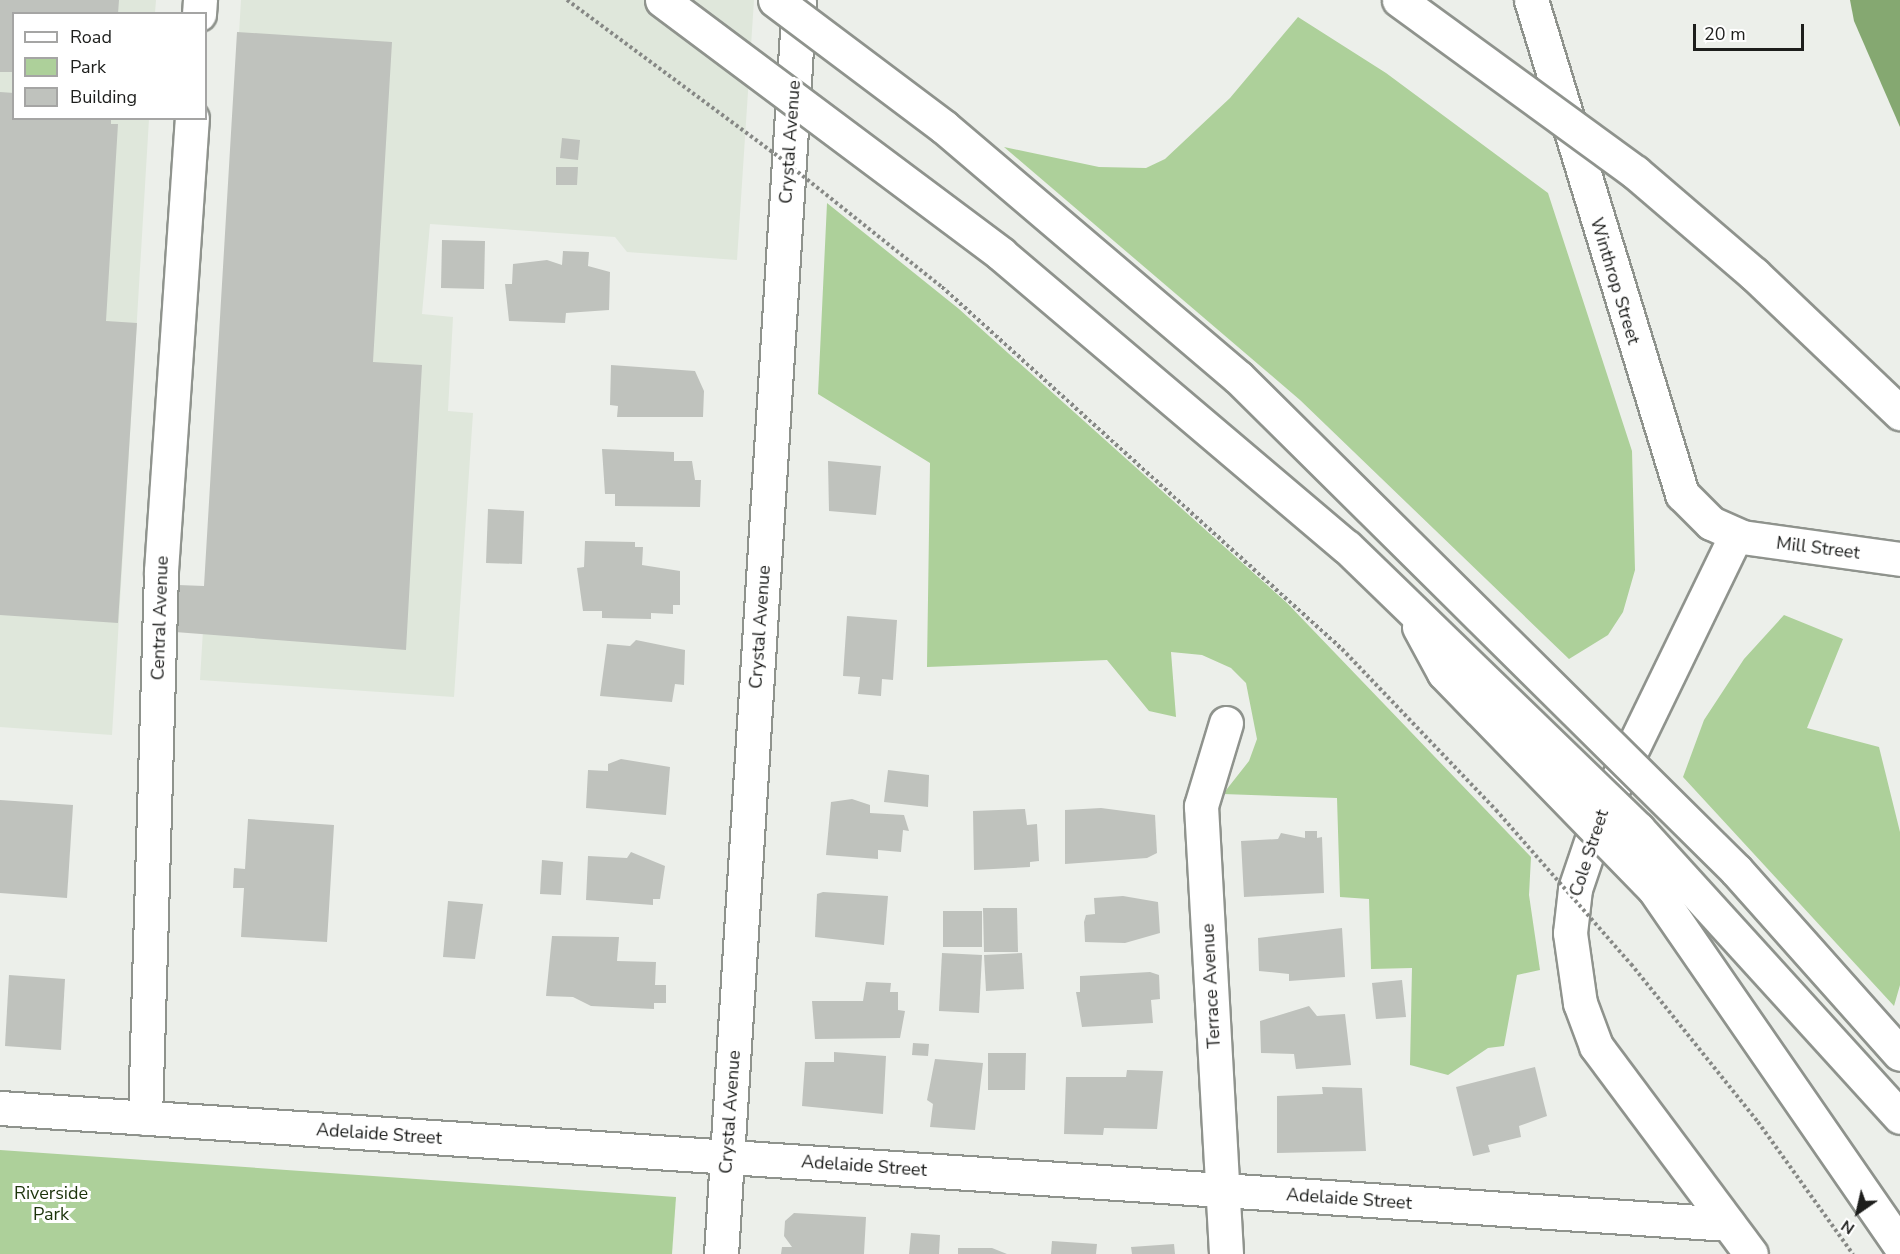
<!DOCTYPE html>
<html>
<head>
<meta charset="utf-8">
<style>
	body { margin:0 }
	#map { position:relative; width:1900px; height:1254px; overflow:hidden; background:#ecefea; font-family:"Nunito Sans",sans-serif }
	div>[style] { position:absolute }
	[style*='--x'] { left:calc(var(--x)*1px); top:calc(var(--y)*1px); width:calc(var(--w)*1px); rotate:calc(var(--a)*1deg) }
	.built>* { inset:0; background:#dfe7db }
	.green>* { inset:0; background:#add09a }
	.water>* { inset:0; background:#85a871 }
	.building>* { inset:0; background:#bfc2bd }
	.roads { filter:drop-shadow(2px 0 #8f938d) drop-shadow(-2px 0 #8f938d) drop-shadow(0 2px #8f938d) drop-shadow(0 -2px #8f938d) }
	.street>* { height:33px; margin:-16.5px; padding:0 16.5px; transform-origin:16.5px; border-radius:16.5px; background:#fff }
	.path-bridge>* { height:4px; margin-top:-2px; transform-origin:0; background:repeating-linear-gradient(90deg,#858784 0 3px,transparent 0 6px) }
	.bridges { filter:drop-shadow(2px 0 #8f938d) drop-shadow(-2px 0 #8f938d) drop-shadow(0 2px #8f938d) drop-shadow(0 -2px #8f938d) }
	.highway-bridge>* { height:33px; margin:-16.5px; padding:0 16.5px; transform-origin:16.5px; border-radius:16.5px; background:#fff }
	span { translate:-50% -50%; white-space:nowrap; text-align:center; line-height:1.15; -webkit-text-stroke:6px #fff; paint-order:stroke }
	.street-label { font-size:18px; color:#1d1e1c }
	.park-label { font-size:18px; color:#1c330b }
	.legend { position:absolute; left:12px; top:12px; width:195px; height:108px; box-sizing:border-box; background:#fff; border:2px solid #a5a5a4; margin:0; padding:8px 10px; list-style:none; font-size:18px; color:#1d1e1c }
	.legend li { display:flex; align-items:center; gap:12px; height:30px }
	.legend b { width:30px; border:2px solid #a5a5a4 }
	.north { position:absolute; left:1828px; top:1182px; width:60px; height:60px; -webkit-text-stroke:4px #fff; paint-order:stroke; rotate:214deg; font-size:16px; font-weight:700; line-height:24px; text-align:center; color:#1d1e1c }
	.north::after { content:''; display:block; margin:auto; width:21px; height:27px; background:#1d1e1c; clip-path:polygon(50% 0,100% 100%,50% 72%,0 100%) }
	.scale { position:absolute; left:1693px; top:24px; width:111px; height:27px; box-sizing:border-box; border:3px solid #1d1e1c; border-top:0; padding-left:8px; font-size:18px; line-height:21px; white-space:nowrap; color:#1d1e1c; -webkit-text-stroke:4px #fff; paint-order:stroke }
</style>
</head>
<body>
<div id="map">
	<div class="built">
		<div style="clip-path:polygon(0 0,156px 0,155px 13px,14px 14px,14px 118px,149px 119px,112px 735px,0 727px)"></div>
		<div style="clip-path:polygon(241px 0,754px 0,737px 260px,627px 252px,615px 237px,430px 224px,422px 314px,453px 317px,448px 411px,473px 413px,454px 697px,200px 680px)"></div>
	</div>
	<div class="green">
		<div style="clip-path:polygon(1298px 17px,1386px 73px,1548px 193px,1632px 451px,1635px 570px,1623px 612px,1608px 635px,1569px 659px,1300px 400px,1004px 147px,1099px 167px,1146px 168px,1165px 159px,1230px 98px)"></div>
		<div style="clip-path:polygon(827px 203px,959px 309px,1287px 603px,1531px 857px,1529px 895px,1540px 970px,1517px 975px,1504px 1046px,1488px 1048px,1448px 1075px,1410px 1065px,1412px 968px,1371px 969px,1369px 899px,1340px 897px,1337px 798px,1223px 794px,1249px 761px,1257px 739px,1246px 683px,1231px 668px,1202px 655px,1171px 652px,1176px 717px,1149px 711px,1107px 660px,927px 667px,930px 463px,818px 394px)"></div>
		<div style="clip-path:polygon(1784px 615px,1843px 639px,1807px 728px,1879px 747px,1900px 832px,1900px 985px,1894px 1006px,1683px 777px,1704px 720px,1744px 659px)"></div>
		<div style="clip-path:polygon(0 1150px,676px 1197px,672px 1254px,0 1254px)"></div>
	</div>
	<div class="water">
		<div style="clip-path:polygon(1850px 0,1900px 0,1900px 127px,1854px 21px)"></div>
	</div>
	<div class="building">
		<div style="clip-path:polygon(0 0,119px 0,118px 14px,14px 14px,14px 72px,0 72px)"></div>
		<div style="clip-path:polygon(237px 32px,392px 42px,373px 362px,422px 365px,406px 650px,175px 632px,178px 585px,204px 586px)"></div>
		<div style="clip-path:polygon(0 92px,14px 93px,14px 118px,111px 118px,111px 124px,118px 124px,106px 321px,137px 323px,118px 623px,0 615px)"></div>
		<div style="clip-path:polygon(562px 138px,580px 140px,578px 160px,560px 158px)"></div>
		<div style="clip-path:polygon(556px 167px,578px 167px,577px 185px,556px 185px)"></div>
		<div style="clip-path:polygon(442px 240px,485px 241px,484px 289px,441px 288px)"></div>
		<div style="clip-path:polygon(563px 251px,589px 252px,588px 266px,610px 272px,609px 310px,566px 313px,565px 323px,509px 321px,505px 284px,512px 284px,513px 264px,547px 260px,562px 265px)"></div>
		<div style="clip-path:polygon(611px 365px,695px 371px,704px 391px,703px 417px,617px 417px,618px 406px,610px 405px)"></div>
		<div style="clip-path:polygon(602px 449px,674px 452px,674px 461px,692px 461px,695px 480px,701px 480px,700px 507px,615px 506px,615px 494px,605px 494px)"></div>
		<div style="clip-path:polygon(828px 461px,881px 466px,876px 515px,829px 511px)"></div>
		<div style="clip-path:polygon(488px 509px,524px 511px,522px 564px,486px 563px)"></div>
		<div style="clip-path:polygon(585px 541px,635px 542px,635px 547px,643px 547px,642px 565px,680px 571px,680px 605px,673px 605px,673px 614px,651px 613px,651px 619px,602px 618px,602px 611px,583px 611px,577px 568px,584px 567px)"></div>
		<div style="clip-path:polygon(847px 616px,897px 620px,893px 680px,882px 679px,881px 696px,858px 694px,860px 677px,843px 676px)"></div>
		<div style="clip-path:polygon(636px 640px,685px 650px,684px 685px,675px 684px,672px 702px,600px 696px,607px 644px,630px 646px)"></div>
		<div style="clip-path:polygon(621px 759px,670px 767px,666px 815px,586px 808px,588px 770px,608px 771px,608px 764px)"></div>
		<div style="clip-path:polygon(888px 770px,929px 775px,928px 807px,884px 802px)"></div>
		<div style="clip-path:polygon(852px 799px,870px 805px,870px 813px,904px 815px,909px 831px,903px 830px,901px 852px,878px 850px,878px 859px,826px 855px,831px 802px)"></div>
		<div style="clip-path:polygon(0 800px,73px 805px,67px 898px,0 893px)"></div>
		<div style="clip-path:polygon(1101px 808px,1155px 815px,1157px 853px,1147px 858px,1065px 864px,1065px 810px)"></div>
		<div style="clip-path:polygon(1025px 809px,1027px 825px,1037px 824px,1039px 861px,1030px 862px,1030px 867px,974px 870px,973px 811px)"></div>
		<div style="clip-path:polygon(248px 819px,334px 825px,327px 942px,241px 937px,244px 888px,233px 888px,234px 868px,245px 869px)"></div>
		<div style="clip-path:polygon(1305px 831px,1317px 831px,1317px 838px,1322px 837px,1324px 893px,1244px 897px,1241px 841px,1278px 839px,1281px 833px,1305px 838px)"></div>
		<div style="clip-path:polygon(631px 852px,665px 866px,660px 899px,653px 899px,653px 905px,586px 900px,588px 856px,627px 858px)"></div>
		<div style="clip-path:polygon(542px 860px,563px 862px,561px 895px,540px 894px)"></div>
		<div style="clip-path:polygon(823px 892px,888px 896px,884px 945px,815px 937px,817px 894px)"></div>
		<div style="clip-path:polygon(1123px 896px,1158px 902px,1160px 933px,1125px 943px,1085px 942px,1084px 922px,1086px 915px,1095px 914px,1094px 898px)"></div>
		<div style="clip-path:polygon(448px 901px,483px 904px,475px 959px,443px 957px)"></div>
		<div style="clip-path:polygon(983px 908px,1017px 908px,1018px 952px,984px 952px)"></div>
		<div style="clip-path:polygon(943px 911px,982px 911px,982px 947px,943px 947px)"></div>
		<div style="clip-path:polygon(1342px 928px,1345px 977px,1289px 981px,1289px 974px,1259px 971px,1258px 938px)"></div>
		<div style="clip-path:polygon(552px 936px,619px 937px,617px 961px,656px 962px,655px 985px,666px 985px,666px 1003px,654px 1003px,654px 1009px,591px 1006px,573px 997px,546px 996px)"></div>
		<div style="clip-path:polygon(942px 953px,982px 955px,979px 1013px,939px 1011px)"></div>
		<div style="clip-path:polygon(1022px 953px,1024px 989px,986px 991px,984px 955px)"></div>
		<div style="clip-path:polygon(1150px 972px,1159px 975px,1160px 999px,1151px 1000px,1153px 1023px,1082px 1027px,1076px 992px,1080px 992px,1080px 976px)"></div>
		<div style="clip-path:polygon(9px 975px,65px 979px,61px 1050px,5px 1046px)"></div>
		<div style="clip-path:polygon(1402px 980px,1406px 1017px,1376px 1019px,1372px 983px)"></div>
		<div style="clip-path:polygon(866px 982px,891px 983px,890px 992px,898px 992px,898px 1010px,905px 1011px,900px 1038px,815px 1039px,812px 1001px,863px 1001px)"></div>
		<div style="clip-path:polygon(1309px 1006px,1317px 1016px,1345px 1014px,1351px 1065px,1296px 1069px,1294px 1054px,1261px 1053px,1260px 1021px)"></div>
		<div style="clip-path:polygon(913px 1043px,929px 1044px,928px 1056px,912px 1055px)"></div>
		<div style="clip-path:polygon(834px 1052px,886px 1056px,883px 1114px,802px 1106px,805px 1062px,834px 1062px)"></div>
		<div style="clip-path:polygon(988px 1053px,1026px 1053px,1025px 1090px,988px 1090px)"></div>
		<div style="clip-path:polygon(935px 1059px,983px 1063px,975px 1130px,930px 1127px,933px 1104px,927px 1100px)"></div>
		<div style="clip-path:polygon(1535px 1067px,1547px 1116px,1519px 1126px,1521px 1137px,1488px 1145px,1490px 1152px,1473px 1156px,1456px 1087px)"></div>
		<div style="clip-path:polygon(1127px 1070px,1163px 1071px,1157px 1129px,1104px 1128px,1103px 1135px,1064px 1134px,1066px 1077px,1126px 1077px)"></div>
		<div style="clip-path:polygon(1322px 1087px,1362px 1088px,1366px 1151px,1277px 1153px,1277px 1096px,1323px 1094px)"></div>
		<div style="clip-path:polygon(794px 1213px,866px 1217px,864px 1254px,781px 1254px,782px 1247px,792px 1247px,784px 1236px,785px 1221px)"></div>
		<div style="clip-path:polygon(911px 1233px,940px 1235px,939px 1254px,909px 1254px)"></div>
		<div style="clip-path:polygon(1052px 1241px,1097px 1244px,1096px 1254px,1051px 1254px)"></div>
		<div style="clip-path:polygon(1174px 1244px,1175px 1254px,1132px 1254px,1131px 1247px)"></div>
		<div style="clip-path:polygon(958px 1248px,992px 1248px,1007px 1254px,958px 1254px)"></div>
	</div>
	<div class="roads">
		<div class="street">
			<div style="--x:1531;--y:0;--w:517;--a:73"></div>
			<div style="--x:1682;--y:494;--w:41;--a:45"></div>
			<div style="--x:1711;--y:523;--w:34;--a:24"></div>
			<div style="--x:1742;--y:537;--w:160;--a:7.9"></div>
			<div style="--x:199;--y:14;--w:14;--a:-86"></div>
			<div style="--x:1736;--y:535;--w:311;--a:115.9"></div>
			<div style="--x:1600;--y:815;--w:78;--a:108.7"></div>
			<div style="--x:1575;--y:889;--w:44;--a:96.5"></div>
			<div style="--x:1570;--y:933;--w:71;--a:81.9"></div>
			<div style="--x:1580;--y:1003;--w:46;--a:69.6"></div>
			<div style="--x:1596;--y:1046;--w:259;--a:53.3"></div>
			<div style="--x:1226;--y:723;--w:87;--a:106.8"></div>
			<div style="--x:1201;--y:806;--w:449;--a:86.8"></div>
			<div style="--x:0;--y:1108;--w:1732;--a:3.84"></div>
			<div style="--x:145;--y:1118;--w:547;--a:-88.32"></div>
			<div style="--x:161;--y:571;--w:454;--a:-86.1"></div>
			<div style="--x:721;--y:1254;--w:1256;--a:-86.44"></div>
		</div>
	</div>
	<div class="path-bridge">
		<div style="--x:567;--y:0;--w:264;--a:36.5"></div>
		<div style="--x:779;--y:157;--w:208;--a:38.6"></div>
		<div style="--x:942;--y:287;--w:539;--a:42.15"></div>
		<div style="--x:1342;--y:649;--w:223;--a:46.3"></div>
		<div style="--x:1496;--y:810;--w:205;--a:48.8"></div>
		<div style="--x:1631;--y:964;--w:203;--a:51.2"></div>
		<div style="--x:1758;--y:1122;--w:163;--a:54.3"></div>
	</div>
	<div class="bridges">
		<div class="highway-bridge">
			<div style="--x:662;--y:0;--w:424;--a:36.8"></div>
			<div style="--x:1001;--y:254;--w:453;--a:40.3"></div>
			<div style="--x:1347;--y:547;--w:405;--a:44.1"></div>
			<div style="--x:1638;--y:829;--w:389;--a:47.7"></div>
			<div style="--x:775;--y:0;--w:211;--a:36.9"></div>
			<div style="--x:944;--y:127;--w:386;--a:40.4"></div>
			<div style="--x:1238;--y:377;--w:701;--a:44.71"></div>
			<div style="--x:1736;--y:870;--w:246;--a:48.3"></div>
			<div style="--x:1399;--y:0;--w:292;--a:36.1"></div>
			<div style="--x:1635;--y:172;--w:157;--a:40.6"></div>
			<div style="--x:1754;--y:274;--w:202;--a:43.6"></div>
			<div style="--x:1419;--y:627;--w:52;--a:61.5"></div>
			<div style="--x:1444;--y:673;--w:301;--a:45.8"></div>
			<div style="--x:1654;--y:889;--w:434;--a:55.4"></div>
		</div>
	</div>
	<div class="street-label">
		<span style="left:790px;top:142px;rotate:-86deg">Crystal Avenue</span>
		<span style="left:1615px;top:281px;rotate:73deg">Winthrop Street</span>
		<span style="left:1818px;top:548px;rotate:7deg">Mill Street</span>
		<span style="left:160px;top:618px;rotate:-88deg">Central Avenue</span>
		<span style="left:760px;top:627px;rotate:-86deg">Crystal Avenue</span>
		<span style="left:1589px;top:853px;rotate:-72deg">Cole Street</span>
		<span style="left:1211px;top:986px;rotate:-93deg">Terrace Avenue</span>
		<span style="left:730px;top:1112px;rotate:-86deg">Crystal Avenue</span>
		<span style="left:379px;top:1134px;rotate:4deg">Adelaide Street</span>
		<span style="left:864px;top:1166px;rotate:4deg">Adelaide Street</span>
		<span style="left:1349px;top:1199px;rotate:4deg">Adelaide Street</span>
	</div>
	<div class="park-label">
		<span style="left:51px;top:1204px">Riverside<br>Park</span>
	</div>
	<ul class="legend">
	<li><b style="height:8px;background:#fff"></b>Road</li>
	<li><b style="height:16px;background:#add09a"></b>Park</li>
	<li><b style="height:16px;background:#bfc2bd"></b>Building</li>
	</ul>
	<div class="north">N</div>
	<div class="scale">20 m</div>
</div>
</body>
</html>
